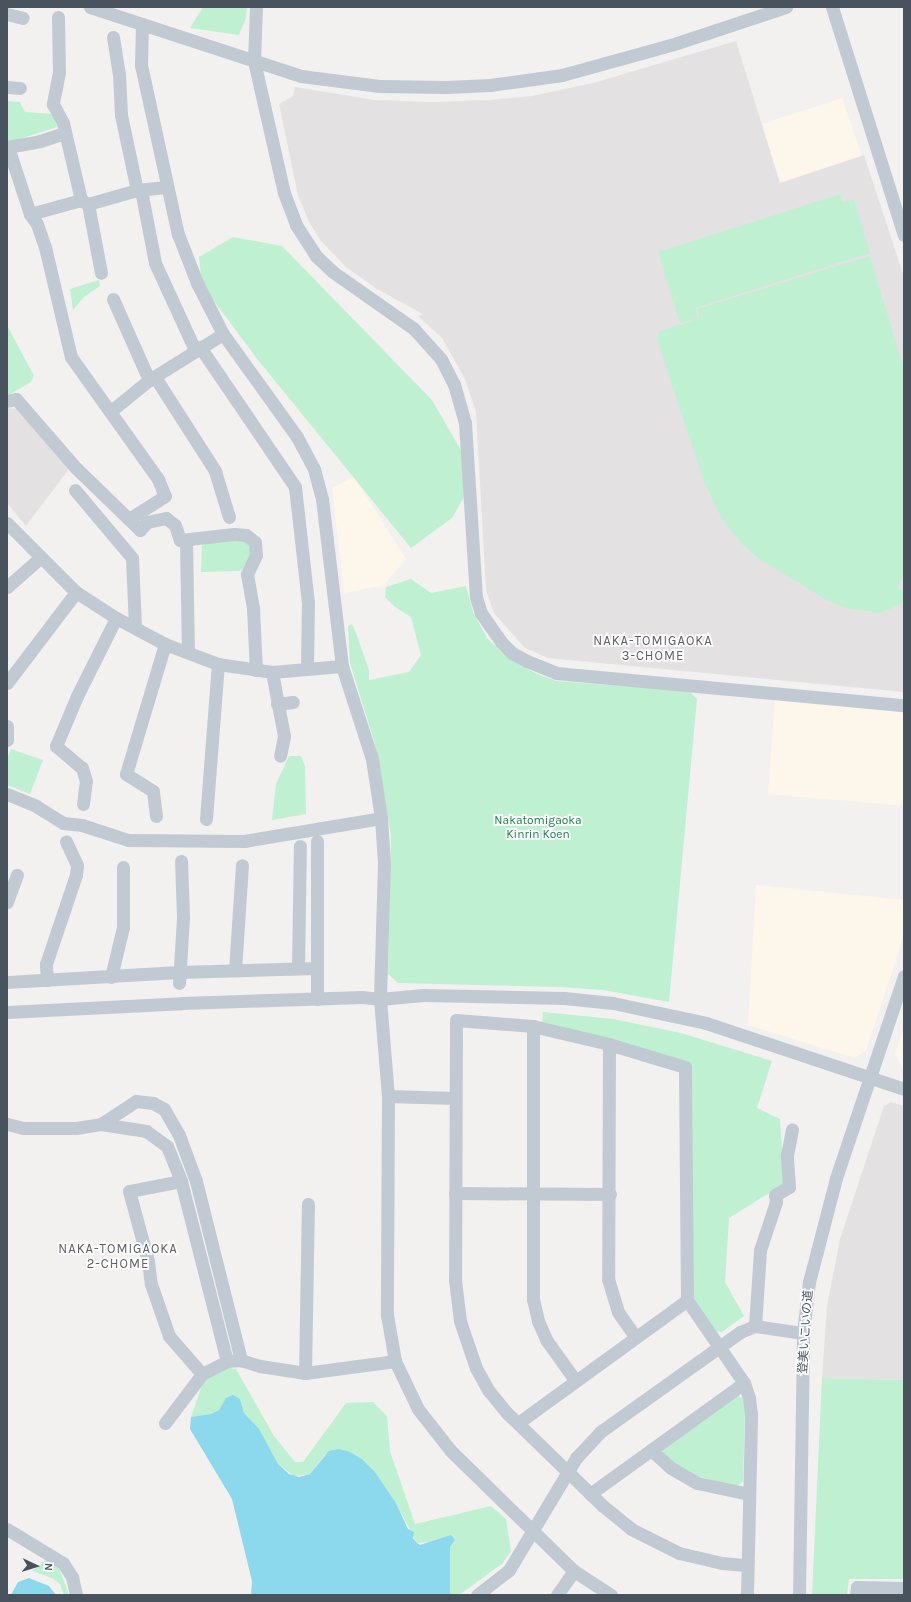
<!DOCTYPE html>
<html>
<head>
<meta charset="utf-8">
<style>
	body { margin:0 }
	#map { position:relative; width:911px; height:1602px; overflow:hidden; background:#f3f0f0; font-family:Karla,"Noto Sans JP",sans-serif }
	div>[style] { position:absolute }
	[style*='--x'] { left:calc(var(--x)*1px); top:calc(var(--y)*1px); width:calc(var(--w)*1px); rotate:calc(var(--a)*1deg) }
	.commercial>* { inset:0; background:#fcf7ea }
	.education>* { inset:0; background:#e4e1e2 }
	.green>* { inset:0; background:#bff0d2 }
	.water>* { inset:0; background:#8cd8ed }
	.minor>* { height:13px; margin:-6.5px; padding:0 6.5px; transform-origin:6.5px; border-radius:6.5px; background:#c1cad2 }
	span { translate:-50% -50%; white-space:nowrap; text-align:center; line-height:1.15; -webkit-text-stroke:3.5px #fff; paint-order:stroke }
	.park-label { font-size:12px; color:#16824c }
	.street-label { font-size:12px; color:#48535e }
	.neighbourhood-label { font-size:13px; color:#5d6065; letter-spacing:1px }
	.frame { position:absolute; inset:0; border:8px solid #48535e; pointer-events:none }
	.north { position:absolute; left:16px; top:1546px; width:40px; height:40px; -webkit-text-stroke:3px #fff; paint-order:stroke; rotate:94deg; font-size:11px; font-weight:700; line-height:16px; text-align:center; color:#48535e }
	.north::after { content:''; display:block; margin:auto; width:14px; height:18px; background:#48535e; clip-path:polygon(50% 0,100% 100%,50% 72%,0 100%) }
</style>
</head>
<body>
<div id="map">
	<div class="commercial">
		<div style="clip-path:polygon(842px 98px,862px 156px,780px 183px,762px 124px)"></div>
		<div style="clip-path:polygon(354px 477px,406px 559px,384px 585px,344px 593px,332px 488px)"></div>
		<div style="clip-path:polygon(775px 699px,904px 712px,904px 806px,768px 794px)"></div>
		<div style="clip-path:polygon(756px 885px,904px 900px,904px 933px,898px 954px,866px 1050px,855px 1058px,748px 1025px)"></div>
		<div style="clip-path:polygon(904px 1028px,904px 1072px,895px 1054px)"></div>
	</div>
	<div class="education">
		<div style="clip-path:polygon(736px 41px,780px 183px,864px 155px,904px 277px,904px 692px,548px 658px,525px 648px,494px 613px,486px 590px,476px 412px,465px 379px,442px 338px,418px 316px,423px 314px,377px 289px,346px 267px,321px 241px,309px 222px,298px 195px,279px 104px,293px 96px,295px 87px,374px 100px,432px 102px,490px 100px,532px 96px,593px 83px)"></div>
		<div style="clip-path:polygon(7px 408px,24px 410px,69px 469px,26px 526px,7px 503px)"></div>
		<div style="clip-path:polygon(891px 1102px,904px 1106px,904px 1380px,822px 1378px,827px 1306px,840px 1239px,884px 1106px)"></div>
	</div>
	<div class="green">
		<div style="clip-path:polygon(203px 7px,247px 7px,246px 18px,239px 35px,190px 28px)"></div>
		<div style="clip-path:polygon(7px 101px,20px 102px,25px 112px,53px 114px,57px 127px,7px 143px)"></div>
		<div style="clip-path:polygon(841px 194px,843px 202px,854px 199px,870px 253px,695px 308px,698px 318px,680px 323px,658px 252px)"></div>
		<div style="clip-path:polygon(233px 237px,282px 246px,432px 400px,462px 452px,464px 497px,452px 518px,411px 548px,258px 360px,202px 285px,199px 257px)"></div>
		<div style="clip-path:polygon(870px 256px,904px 370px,904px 574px,897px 587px,904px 593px,904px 599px,901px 604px,880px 613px,845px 608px,825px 599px,758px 558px,742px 544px,722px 519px,704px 482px,657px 339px,660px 331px,700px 318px,697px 309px)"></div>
		<div style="clip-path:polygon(99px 280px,100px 286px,84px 297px,73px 310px,70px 289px)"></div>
		<div style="clip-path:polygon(7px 325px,34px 376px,31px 382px,7px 396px)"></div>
		<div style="clip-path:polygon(202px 540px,243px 540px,250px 546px,250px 563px,240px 571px,201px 572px)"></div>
		<div style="clip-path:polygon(411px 579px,431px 593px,466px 586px,473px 612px,487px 638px,507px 657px,535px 673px,556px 681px,689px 691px,697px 699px,669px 1002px,603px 990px,560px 987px,398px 983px,388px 974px,391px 835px,375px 744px,350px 663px,348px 626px,352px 624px,356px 633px,369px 670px,369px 680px,409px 672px,421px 655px,411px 617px,395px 607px,385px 597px,386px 587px)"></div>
		<div style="clip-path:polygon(11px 749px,43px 760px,30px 794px,7px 785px,7px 760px)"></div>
		<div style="clip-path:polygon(289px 756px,301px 756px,305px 766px,306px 814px,272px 820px,276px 784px)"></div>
		<div style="clip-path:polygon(543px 1012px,613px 1019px,681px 1033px,772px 1061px,757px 1108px,780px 1119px,784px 1184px,729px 1218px,725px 1282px,744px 1316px,722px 1332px,714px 1331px,696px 1303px,691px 1289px,690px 1063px,542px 1022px)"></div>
		<div style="clip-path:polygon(226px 1367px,236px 1369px,274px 1436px,295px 1462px,303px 1462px,346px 1403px,373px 1402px,387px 1416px,390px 1451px,415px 1524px,491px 1506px,506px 1519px,511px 1551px,503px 1563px,459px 1595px,449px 1595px,450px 1547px,455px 1540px,417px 1543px,396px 1503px,375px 1472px,362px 1459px,350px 1452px,325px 1455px,310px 1474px,294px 1476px,278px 1464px,262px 1436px,244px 1413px,240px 1399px,231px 1396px,219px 1410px,211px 1414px,191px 1417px,203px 1382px)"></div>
		<div style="clip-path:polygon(822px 1378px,904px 1380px,904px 1579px,849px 1579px,847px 1595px,812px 1595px)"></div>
		<div style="clip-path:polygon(735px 1395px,743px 1398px,745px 1409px,743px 1481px,737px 1487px,697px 1476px,663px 1456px,663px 1447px)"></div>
		<div style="clip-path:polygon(47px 1559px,59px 1568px,69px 1595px,64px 1595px,60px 1584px,52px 1578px,32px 1571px)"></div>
	</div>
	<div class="water">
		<div style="clip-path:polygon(233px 1395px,240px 1399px,244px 1413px,259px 1429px,278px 1464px,289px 1474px,299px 1477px,310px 1474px,329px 1451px,339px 1449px,350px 1452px,362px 1459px,375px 1472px,396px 1503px,408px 1529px,414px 1532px,413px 1538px,417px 1543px,420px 1545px,451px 1535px,455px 1540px,450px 1547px,450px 1594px,251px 1595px,252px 1581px,232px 1499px,190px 1429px,191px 1417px,211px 1414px,219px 1410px,226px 1398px)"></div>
		<div style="clip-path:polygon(29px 1578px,49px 1586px,56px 1595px,11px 1595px,18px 1582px)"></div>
	</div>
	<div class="minor">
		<div style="--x:90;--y:7;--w:222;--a:18.1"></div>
		<div style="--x:301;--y:76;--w:79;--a:7.3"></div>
		<div style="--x:379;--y:86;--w:67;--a:0.9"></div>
		<div style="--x:446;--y:87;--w:44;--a:-2.6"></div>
		<div style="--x:490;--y:85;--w:73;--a:-7.9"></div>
		<div style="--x:562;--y:75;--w:119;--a:-15.5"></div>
		<div style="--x:677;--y:43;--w:115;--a:-18.3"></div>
		<div style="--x:256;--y:7;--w:54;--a:92.1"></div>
		<div style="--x:254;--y:61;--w:135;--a:77.2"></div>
		<div style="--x:284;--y:193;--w:34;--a:69"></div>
		<div style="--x:296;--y:225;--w:37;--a:57"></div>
		<div style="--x:316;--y:256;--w:23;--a:43"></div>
		<div style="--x:333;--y:272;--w:99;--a:35.1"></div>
		<div style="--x:414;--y:329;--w:40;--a:48"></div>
		<div style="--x:441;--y:359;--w:28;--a:63"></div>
		<div style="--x:454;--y:384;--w:41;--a:74.2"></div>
		<div style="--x:465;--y:423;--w:174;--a:86.4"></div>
		<div style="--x:476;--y:597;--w:17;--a:73"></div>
		<div style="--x:481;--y:613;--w:35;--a:55"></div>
		<div style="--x:501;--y:642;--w:16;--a:45"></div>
		<div style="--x:512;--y:653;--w:17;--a:28"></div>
		<div style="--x:527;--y:661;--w:31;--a:22"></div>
		<div style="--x:556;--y:673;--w:349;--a:5.3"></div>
		<div style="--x:832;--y:7;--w:239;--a:72.5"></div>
		<div style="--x:7;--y:14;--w:16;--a:14"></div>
		<div style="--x:58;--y:17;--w:55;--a:89"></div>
		<div style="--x:59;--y:72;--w:33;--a:101"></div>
		<div style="--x:53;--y:104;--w:21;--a:62"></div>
		<div style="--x:63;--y:123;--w:79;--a:76.8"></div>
		<div style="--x:142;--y:24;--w:41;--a:91.4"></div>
		<div style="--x:141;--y:65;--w:173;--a:77.7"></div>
		<div style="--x:178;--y:234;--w:53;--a:68.8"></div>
		<div style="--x:197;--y:283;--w:57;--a:63"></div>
		<div style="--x:223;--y:334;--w:127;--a:54.3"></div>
		<div style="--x:297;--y:437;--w:36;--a:62"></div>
		<div style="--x:314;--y:469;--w:31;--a:75"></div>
		<div style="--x:322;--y:499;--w:168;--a:83.2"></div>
		<div style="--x:342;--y:666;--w:98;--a:72.1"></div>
		<div style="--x:372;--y:759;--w:60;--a:81.3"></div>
		<div style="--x:381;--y:818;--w:45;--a:86.2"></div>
		<div style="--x:384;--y:863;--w:136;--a:91.7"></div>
		<div style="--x:380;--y:999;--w:97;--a:85.3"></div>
		<div style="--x:388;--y:1096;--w:219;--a:90.3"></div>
		<div style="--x:387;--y:1315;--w:47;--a:80.1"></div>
		<div style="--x:395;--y:1361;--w:53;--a:64.4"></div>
		<div style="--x:418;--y:1409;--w:53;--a:51.8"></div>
		<div style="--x:451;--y:1451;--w:172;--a:44.3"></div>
		<div style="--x:574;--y:1571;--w:44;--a:33"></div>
		<div style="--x:113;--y:37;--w:37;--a:81"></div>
		<div style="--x:119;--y:74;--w:41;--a:87.2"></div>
		<div style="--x:121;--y:115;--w:77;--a:78"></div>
		<div style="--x:7;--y:87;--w:13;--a:4"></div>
		<div style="--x:7;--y:147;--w:34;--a:-10"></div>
		<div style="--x:40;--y:141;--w:26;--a:-18"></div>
		<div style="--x:8;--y:147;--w:71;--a:71.8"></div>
		<div style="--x:30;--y:214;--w:53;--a:-15.4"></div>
		<div style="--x:81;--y:200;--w:8;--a:30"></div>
		<div style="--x:88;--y:204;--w:51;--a:-15.9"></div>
		<div style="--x:137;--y:190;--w:29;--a:-6"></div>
		<div style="--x:141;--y:190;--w:74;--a:79.1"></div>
		<div style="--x:155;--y:263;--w:96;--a:65.3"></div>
		<div style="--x:88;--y:204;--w:70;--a:79.3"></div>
		<div style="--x:30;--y:214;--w:12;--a:55"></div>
		<div style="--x:37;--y:224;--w:24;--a:71"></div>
		<div style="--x:45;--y:247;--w:113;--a:76.7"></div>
		<div style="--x:71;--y:357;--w:150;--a:54.5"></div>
		<div style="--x:158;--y:479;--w:18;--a:68"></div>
		<div style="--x:165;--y:496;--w:43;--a:147.4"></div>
		<div style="--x:113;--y:299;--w:89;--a:66"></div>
		<div style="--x:200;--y:347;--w:169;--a:55.8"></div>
		<div style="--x:295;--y:487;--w:116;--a:83.6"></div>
		<div style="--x:308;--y:602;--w:67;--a:90.9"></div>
		<div style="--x:155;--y:377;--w:112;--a:57.4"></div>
		<div style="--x:215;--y:471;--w:48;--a:73.1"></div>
		<div style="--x:7;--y:401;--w:9;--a:-13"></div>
		<div style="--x:16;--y:399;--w:91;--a:49"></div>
		<div style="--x:76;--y:468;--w:89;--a:44.1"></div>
		<div style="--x:140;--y:530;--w:11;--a:-49"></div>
		<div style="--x:147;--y:522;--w:19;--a:-12"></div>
		<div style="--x:166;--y:518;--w:11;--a:38"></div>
		<div style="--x:175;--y:525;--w:16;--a:72"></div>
		<div style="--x:180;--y:540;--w:54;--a:-6.3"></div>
		<div style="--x:234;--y:534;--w:12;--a:5"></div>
		<div style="--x:246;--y:535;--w:11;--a:38"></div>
		<div style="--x:255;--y:542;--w:13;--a:86"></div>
		<div style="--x:256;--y:555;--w:21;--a:115"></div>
		<div style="--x:247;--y:574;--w:36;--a:80"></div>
		<div style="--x:253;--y:609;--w:61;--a:87.2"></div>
		<div style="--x:111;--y:411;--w:49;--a:-39.2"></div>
		<div style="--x:149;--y:380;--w:87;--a:-31.9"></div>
		<div style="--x:75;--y:490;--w:89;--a:50"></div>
		<div style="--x:132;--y:558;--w:70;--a:87.5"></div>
		<div style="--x:7;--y:523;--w:98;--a:45"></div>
		<div style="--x:76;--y:592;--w:48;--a:33"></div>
		<div style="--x:116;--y:618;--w:55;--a:28"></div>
		<div style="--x:165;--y:644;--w:57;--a:20.7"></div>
		<div style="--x:218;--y:664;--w:55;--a:8.4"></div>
		<div style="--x:272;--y:672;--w:70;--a:-4.9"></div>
		<div style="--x:186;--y:540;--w:112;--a:89"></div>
		<div style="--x:7;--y:587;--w:44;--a:-41.3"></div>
		<div style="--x:272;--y:672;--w:65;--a:79.4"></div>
		<div style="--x:284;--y:736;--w:20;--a:101"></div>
		<div style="--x:7;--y:683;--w:114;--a:-52.8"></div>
		<div style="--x:277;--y:704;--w:16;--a:-7"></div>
		<div style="--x:7;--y:726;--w:14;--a:90"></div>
		<div style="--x:7;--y:794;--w:31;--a:22"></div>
		<div style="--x:36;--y:806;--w:32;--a:32"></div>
		<div style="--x:63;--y:823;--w:19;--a:6"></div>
		<div style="--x:82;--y:825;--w:48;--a:18.1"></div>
		<div style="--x:128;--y:840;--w:116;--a:0.5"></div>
		<div style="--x:244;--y:841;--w:139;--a:-9.5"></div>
		<div style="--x:83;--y:804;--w:23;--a:-83"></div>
		<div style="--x:86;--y:781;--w:14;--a:-107"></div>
		<div style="--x:82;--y:768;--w:34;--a:-140"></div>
		<div style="--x:56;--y:746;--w:54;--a:-67.2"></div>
		<div style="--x:77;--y:696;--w:87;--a:-63.4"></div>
		<div style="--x:156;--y:816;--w:25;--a:-97"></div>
		<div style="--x:153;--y:791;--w:32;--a:-148"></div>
		<div style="--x:126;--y:774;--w:136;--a:-73.3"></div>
		<div style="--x:206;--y:819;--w:155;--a:-85.6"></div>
		<div style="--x:7;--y:902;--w:29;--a:-70"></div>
		<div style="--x:298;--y:968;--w:122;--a:-89.1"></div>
		<div style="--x:235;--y:970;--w:105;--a:-86.2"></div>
		<div style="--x:111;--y:977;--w:51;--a:-76.5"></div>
		<div style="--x:123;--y:927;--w:60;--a:-90"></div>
		<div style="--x:47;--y:980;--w:16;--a:-94"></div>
		<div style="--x:46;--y:964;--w:94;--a:-71.4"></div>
		<div style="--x:76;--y:875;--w:10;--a:-84"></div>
		<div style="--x:77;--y:865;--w:26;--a:-115"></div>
		<div style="--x:7;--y:982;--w:172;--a:-3.3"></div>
		<div style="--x:179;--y:972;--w:138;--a:-1.7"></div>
		<div style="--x:179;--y:983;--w:66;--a:-86.5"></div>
		<div style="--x:183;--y:917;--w:56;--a:-92"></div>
		<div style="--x:317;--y:999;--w:158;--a:-90"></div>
		<div style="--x:7;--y:1012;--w:175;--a:-2.9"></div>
		<div style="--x:182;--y:1003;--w:180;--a:-1.9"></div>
		<div style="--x:362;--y:997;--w:18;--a:6"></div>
		<div style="--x:380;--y:999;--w:43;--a:-5.3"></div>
		<div style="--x:423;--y:995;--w:141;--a:1.2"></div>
		<div style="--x:564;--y:998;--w:49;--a:5.8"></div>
		<div style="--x:613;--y:1003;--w:95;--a:12.1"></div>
		<div style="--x:706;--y:1023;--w:209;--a:18.4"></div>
		<div style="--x:533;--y:1026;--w:273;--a:90"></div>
		<div style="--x:533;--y:1299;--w:23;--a:77"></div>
		<div style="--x:538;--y:1321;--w:22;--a:66"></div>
		<div style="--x:547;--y:1341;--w:48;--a:54.3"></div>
		<div style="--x:609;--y:1044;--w:235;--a:90.2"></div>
		<div style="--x:608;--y:1279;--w:34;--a:73"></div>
		<div style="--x:618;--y:1312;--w:29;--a:55"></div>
		<div style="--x:388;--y:1096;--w:67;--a:1.7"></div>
		<div style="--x:7;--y:1124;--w:16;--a:14"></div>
		<div style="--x:23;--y:1128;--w:53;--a:0"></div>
		<div style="--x:76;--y:1128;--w:25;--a:-9"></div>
		<div style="--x:101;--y:1124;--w:42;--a:-33.3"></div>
		<div style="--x:136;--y:1101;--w:17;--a:7"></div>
		<div style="--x:153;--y:1103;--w:13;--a:29"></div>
		<div style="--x:164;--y:1109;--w:30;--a:60"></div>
		<div style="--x:179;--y:1135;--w:49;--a:69.7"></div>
		<div style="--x:196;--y:1181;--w:185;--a:75.9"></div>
		<div style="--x:101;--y:1124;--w:46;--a:8.8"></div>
		<div style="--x:146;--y:1131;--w:26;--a:36"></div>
		<div style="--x:167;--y:1146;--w:38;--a:68"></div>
		<div style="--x:181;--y:1181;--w:186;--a:75.7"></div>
		<div style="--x:181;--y:1181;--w:53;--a:169.1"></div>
		<div style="--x:129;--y:1191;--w:73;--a:74.8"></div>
		<div style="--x:148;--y:1261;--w:23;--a:83"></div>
		<div style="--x:151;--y:1284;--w:55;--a:70.9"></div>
		<div style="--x:169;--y:1336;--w:50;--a:49"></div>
		<div style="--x:455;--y:1193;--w:155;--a:0.4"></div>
		<div style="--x:755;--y:1326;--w:76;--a:-86.2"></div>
		<div style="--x:760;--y:1250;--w:51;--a:-71.6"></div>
		<div style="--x:776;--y:1202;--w:7;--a:-98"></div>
		<div style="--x:775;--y:1195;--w:16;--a:-30"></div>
		<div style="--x:789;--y:1187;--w:32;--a:-94"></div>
		<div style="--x:787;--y:1155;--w:26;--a:-79"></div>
		<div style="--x:305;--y:1373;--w:169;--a:-89"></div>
		<div style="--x:165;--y:1423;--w:61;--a:-52.9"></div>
		<div style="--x:202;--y:1374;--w:28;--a:-27"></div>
		<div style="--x:227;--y:1361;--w:14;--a:-4"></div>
		<div style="--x:241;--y:1360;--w:20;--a:18"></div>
		<div style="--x:260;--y:1366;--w:46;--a:8.8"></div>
		<div style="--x:305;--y:1373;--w:91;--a:-7.6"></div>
		<div style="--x:518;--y:1423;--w:209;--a:-36"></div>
		<div style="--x:651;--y:1450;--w:27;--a:42"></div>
		<div style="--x:671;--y:1468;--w:30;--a:30"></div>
		<div style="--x:697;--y:1483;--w:53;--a:11.9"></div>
		<div style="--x:590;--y:1494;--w:190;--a:-35.8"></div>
		<div style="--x:7;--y:1529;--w:66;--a:31.3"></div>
		<div style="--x:63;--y:1563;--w:17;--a:57"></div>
		<div style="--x:72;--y:1577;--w:18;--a:77"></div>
		<div style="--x:477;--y:1595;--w:41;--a:-38"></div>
		<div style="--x:509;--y:1570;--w:131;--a:-59.1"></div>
		<div style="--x:576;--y:1458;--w:35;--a:-47"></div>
		<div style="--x:600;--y:1432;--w:172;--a:-35.5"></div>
		<div style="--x:740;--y:1332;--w:16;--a:-22"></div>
		<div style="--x:755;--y:1326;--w:49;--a:8.3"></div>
		<div style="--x:557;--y:1595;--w:29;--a:-55"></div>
		<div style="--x:747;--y:1595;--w:181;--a:-88.7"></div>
		<div style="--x:751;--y:1414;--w:16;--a:-97"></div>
		<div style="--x:749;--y:1398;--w:16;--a:-108"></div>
		<div style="--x:744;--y:1383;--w:101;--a:-124.5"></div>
		<div style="--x:687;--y:1300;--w:233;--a:-90.5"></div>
		<div style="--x:685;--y:1067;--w:79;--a:-163.2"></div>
		<div style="--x:609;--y:1044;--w:78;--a:-166.7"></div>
		<div style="--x:533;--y:1026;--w:77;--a:-175.5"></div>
		<div style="--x:456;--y:1020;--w:260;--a:90.2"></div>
		<div style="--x:455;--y:1280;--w:41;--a:83"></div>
		<div style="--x:460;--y:1321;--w:50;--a:71.2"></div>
		<div style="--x:476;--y:1368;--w:26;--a:61"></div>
		<div style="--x:489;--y:1391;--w:28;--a:51"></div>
		<div style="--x:507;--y:1413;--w:134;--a:44.1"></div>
		<div style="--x:603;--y:1506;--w:36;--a:39"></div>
		<div style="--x:631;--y:1529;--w:54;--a:26.6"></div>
		<div style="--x:679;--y:1553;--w:44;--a:13.1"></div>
		<div style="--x:722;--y:1563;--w:25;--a:5"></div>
		<div style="--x:799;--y:1595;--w:262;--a:-89.1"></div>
		<div style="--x:803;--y:1333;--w:51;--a:-83.3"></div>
		<div style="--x:809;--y:1282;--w:107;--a:-75.4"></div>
		<div style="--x:836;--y:1178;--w:213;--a:-71.4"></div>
		<div style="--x:856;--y:1595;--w:8;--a:-83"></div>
		<div style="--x:857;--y:1587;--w:47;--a:1.2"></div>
	</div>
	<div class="park-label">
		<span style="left:538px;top:828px">Nakatomigaoka<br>Kinrin Koen</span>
	</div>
	<div class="street-label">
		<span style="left:806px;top:1332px;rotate:-86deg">登美いこいの道</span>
	</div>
	<div class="neighbourhood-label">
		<span style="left:653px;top:649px">NAKA-TOMIGAOKA<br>3-CHOME</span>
		<span style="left:118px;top:1257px">NAKA-TOMIGAOKA<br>2-CHOME</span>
	</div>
	<div class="frame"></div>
	<div class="north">N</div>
</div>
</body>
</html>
